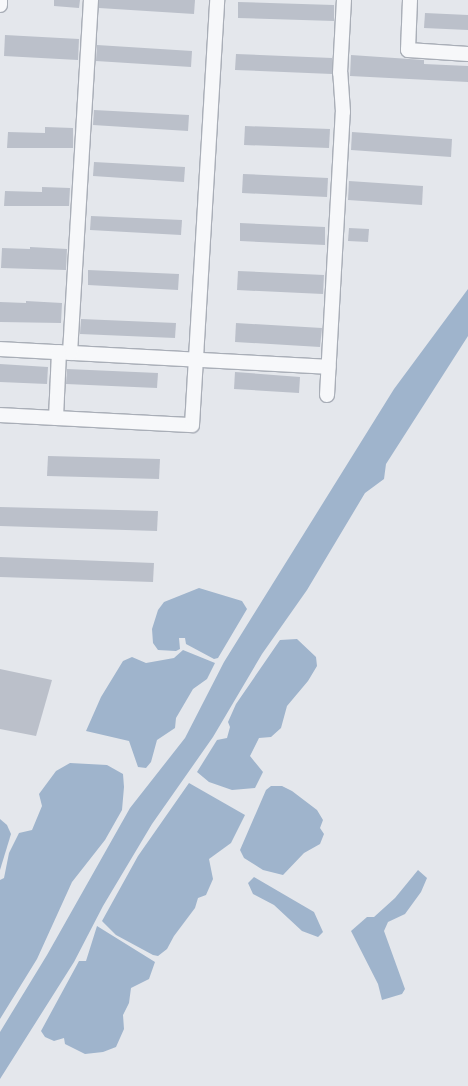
<!DOCTYPE html>
<html>
<head>
<meta charset="utf-8">
<style>
	body { margin:0 }
	#map { position:relative; width:468px; height:1086px; overflow:hidden; background:#e4e7ec; font-family:"DejaVu Sans",sans-serif }
	div>[style] { position:absolute }
	[style*='--x'] { left:calc(var(--x)*1px); top:calc(var(--y)*1px); width:calc(var(--w)*1px); rotate:calc(var(--a)*1deg) }
	.water>* { inset:0; background:#9fb4cc }
	.building>* { inset:0; background:#bbc0ca }
	.roads { filter:drop-shadow(1px 0 #a9aeb7) drop-shadow(-1px 0 #a9aeb7) drop-shadow(0 1px #a9aeb7) drop-shadow(0 -1px #a9aeb7) }
	.minor>* { height:14px; margin:-7px; padding:0 7px; transform-origin:7px; border-radius:7px; background:#f7f8fa }
	span { translate:-50% -50%; white-space:nowrap; text-align:center; line-height:1.15; -webkit-text-stroke:4px #f4f6f9; paint-order:stroke }
</style>
</head>
<body>
<div id="map">
	<div class="water">
		<div style="clip-path:polygon(468px 289px,468px 336px,386px 464px,384px 479px,365px 493px,307px 590px,262px 654px,213px 737px,152px 824px,103px 906px,74px 962px,0 1079px,0 1032px,47px 955px,130px 808px,185px 738px,224px 662px,394px 389px)"></div>
		<div style="clip-path:polygon(199px 588px,242px 601px,247px 609px,218px 658px,214px 659px,186px 644px,185px 638px,179px 638px,180px 649px,176px 651px,158px 650px,153px 643px,152px 629px,158px 610px,164px 602px)"></div>
		<div style="clip-path:polygon(297px 639px,316px 657px,317px 666px,308px 681px,287px 706px,281px 728px,271px 737px,259px 738px,250px 756px,263px 772px,255px 788px,232px 790px,209px 782px,197px 772px,217px 740px,227px 738px,230px 727px,228px 722px,236px 704px,280px 640px)"></div>
		<div style="clip-path:polygon(183px 650px,215px 663px,207px 679px,193px 689px,176px 718px,175px 728px,157px 740px,151px 762px,146px 768px,138px 767px,129px 741px,86px 731px,101px 697px,123px 661px,132px 657px,146px 663px,174px 658px)"></div>
		<div style="clip-path:polygon(70px 763px,107px 765px,123px 774px,124px 787px,122px 810px,105px 840px,72px 882px,37px 959px,0 1019px,0 880px,4px 878px,9px 853px,19px 833px,32px 830px,42px 806px,39px 794px,56px 771px)"></div>
		<div style="clip-path:polygon(189px 783px,245px 815px,231px 843px,209px 859px,213px 879px,206px 895px,198px 898px,195px 908px,174px 936px,167px 949px,158px 956px,153px 955px,116px 935px,102px 921px,138px 856px)"></div>
		<div style="clip-path:polygon(271px 786px,282px 786px,292px 791px,317px 810px,323px 820px,320px 828px,324px 834px,320px 844px,304px 853px,283px 875px,263px 870px,244px 858px,240px 850px,266px 790px)"></div>
		<div style="clip-path:polygon(0 819px,7px 825px,11px 834px,0 870px)"></div>
		<div style="clip-path:polygon(418px 870px,427px 878px,421px 892px,405px 914px,388px 922px,384px 931px,405px 989px,402px 994px,382px 1000px,378px 984px,351px 931px,367px 917px,374px 917px,395px 898px)"></div>
		<div style="clip-path:polygon(254px 877px,314px 912px,323px 932px,318px 937px,302px 931px,274px 905px,253px 894px,248px 883px)"></div>
		<div style="clip-path:polygon(97px 926px,155px 962px,149px 979px,131px 988px,129px 1003px,123px 1015px,124px 1029px,116px 1047px,103px 1052px,85px 1054px,65px 1044px,64px 1038px,54px 1041px,45px 1037px,41px 1031px,79px 961px,86px 961px)"></div>
	</div>
	<div class="building">
		<div style="clip-path:polygon(54px 0,80px 0,79px 8px,54px 6px)"></div>
		<div style="clip-path:polygon(99px 0,195px 0,194px 14px,99px 8px)"></div>
		<div style="clip-path:polygon(238px 2px,334px 5px,334px 21px,238px 18px)"></div>
		<div style="clip-path:polygon(425px 13px,468px 15px,468px 30px,424px 28px)"></div>
		<div style="clip-path:polygon(5px 35px,79px 39px,78px 60px,4px 56px)"></div>
		<div style="clip-path:polygon(97px 45px,192px 51px,191px 67px,96px 61px)"></div>
		<div style="clip-path:polygon(236px 54px,332px 58px,332px 74px,235px 70px)"></div>
		<div style="clip-path:polygon(351px 55px,424px 60px,424px 64px,468px 66px,468px 82px,350px 76px)"></div>
		<div style="clip-path:polygon(94px 110px,189px 115px,188px 131px,93px 125px)"></div>
		<div style="clip-path:polygon(245px 126px,330px 129px,329px 148px,244px 145px)"></div>
		<div style="clip-path:polygon(45px 127px,73px 128px,73px 148px,7px 148px,8px 132px,45px 133px)"></div>
		<div style="clip-path:polygon(352px 132px,452px 139px,451px 157px,351px 150px)"></div>
		<div style="clip-path:polygon(94px 162px,185px 167px,184px 182px,93px 176px)"></div>
		<div style="clip-path:polygon(243px 174px,328px 178px,327px 197px,242px 193px)"></div>
		<div style="clip-path:polygon(349px 181px,423px 186px,422px 205px,348px 200px)"></div>
		<div style="clip-path:polygon(42px 187px,70px 188px,69px 206px,4px 206px,5px 191px,42px 192px)"></div>
		<div style="clip-path:polygon(91px 216px,182px 220px,181px 235px,90px 230px)"></div>
		<div style="clip-path:polygon(240px 223px,325px 227px,325px 245px,240px 241px)"></div>
		<div style="clip-path:polygon(349px 228px,369px 229px,368px 242px,348px 241px)"></div>
		<div style="clip-path:polygon(30px 247px,67px 249px,66px 270px,1px 268px,2px 248px,30px 249px)"></div>
		<div style="clip-path:polygon(88px 270px,179px 274px,178px 290px,88px 285px)"></div>
		<div style="clip-path:polygon(238px 271px,324px 275px,323px 294px,237px 290px)"></div>
		<div style="clip-path:polygon(26px 301px,62px 303px,61px 323px,0 322px,0 302px,26px 303px)"></div>
		<div style="clip-path:polygon(81px 319px,176px 323px,175px 338px,80px 334px)"></div>
		<div style="clip-path:polygon(236px 323px,322px 328px,320px 347px,235px 342px)"></div>
		<div style="clip-path:polygon(0 364px,48px 367px,47px 384px,0 382px)"></div>
		<div style="clip-path:polygon(67px 369px,158px 373px,157px 388px,66px 384px)"></div>
		<div style="clip-path:polygon(235px 372px,300px 377px,299px 393px,234px 389px)"></div>
		<div style="clip-path:polygon(48px 456px,160px 459px,159px 479px,47px 476px)"></div>
		<div style="clip-path:polygon(0 507px,158px 511px,157px 531px,0 526px)"></div>
		<div style="clip-path:polygon(0 557px,154px 563px,153px 582px,0 577px)"></div>
		<div style="clip-path:polygon(0 669px,52px 680px,36px 736px,0 729px)"></div>
	</div>
	<div class="roads">
		<div class="minor">
			<div style="--x:410;--y:0;--w:50;--a:92.3"></div>
			<div style="--x:408;--y:50;--w:60;--a:3.8"></div>
			<div style="--x:0;--y:5;--w:5;--a:-90"></div>
			<div style="--x:0;--y:349;--w:329;--a:3.1"></div>
			<div style="--x:70;--y:353;--w:354;--a:-86.6"></div>
			<div style="--x:327;--y:395;--w:283;--a:-86.8"></div>
			<div style="--x:343;--y:112;--w:39;--a:-94"></div>
			<div style="--x:340;--y:73;--w:73;--a:-86.9"></div>
			<div style="--x:0;--y:415;--w:192;--a:3"></div>
			<div style="--x:192;--y:425;--w:426;--a:-86.6"></div>
			<div style="--x:56;--y:418;--w:66;--a:-87.4"></div>
		</div>
	</div>
</div>
</body>
</html>
